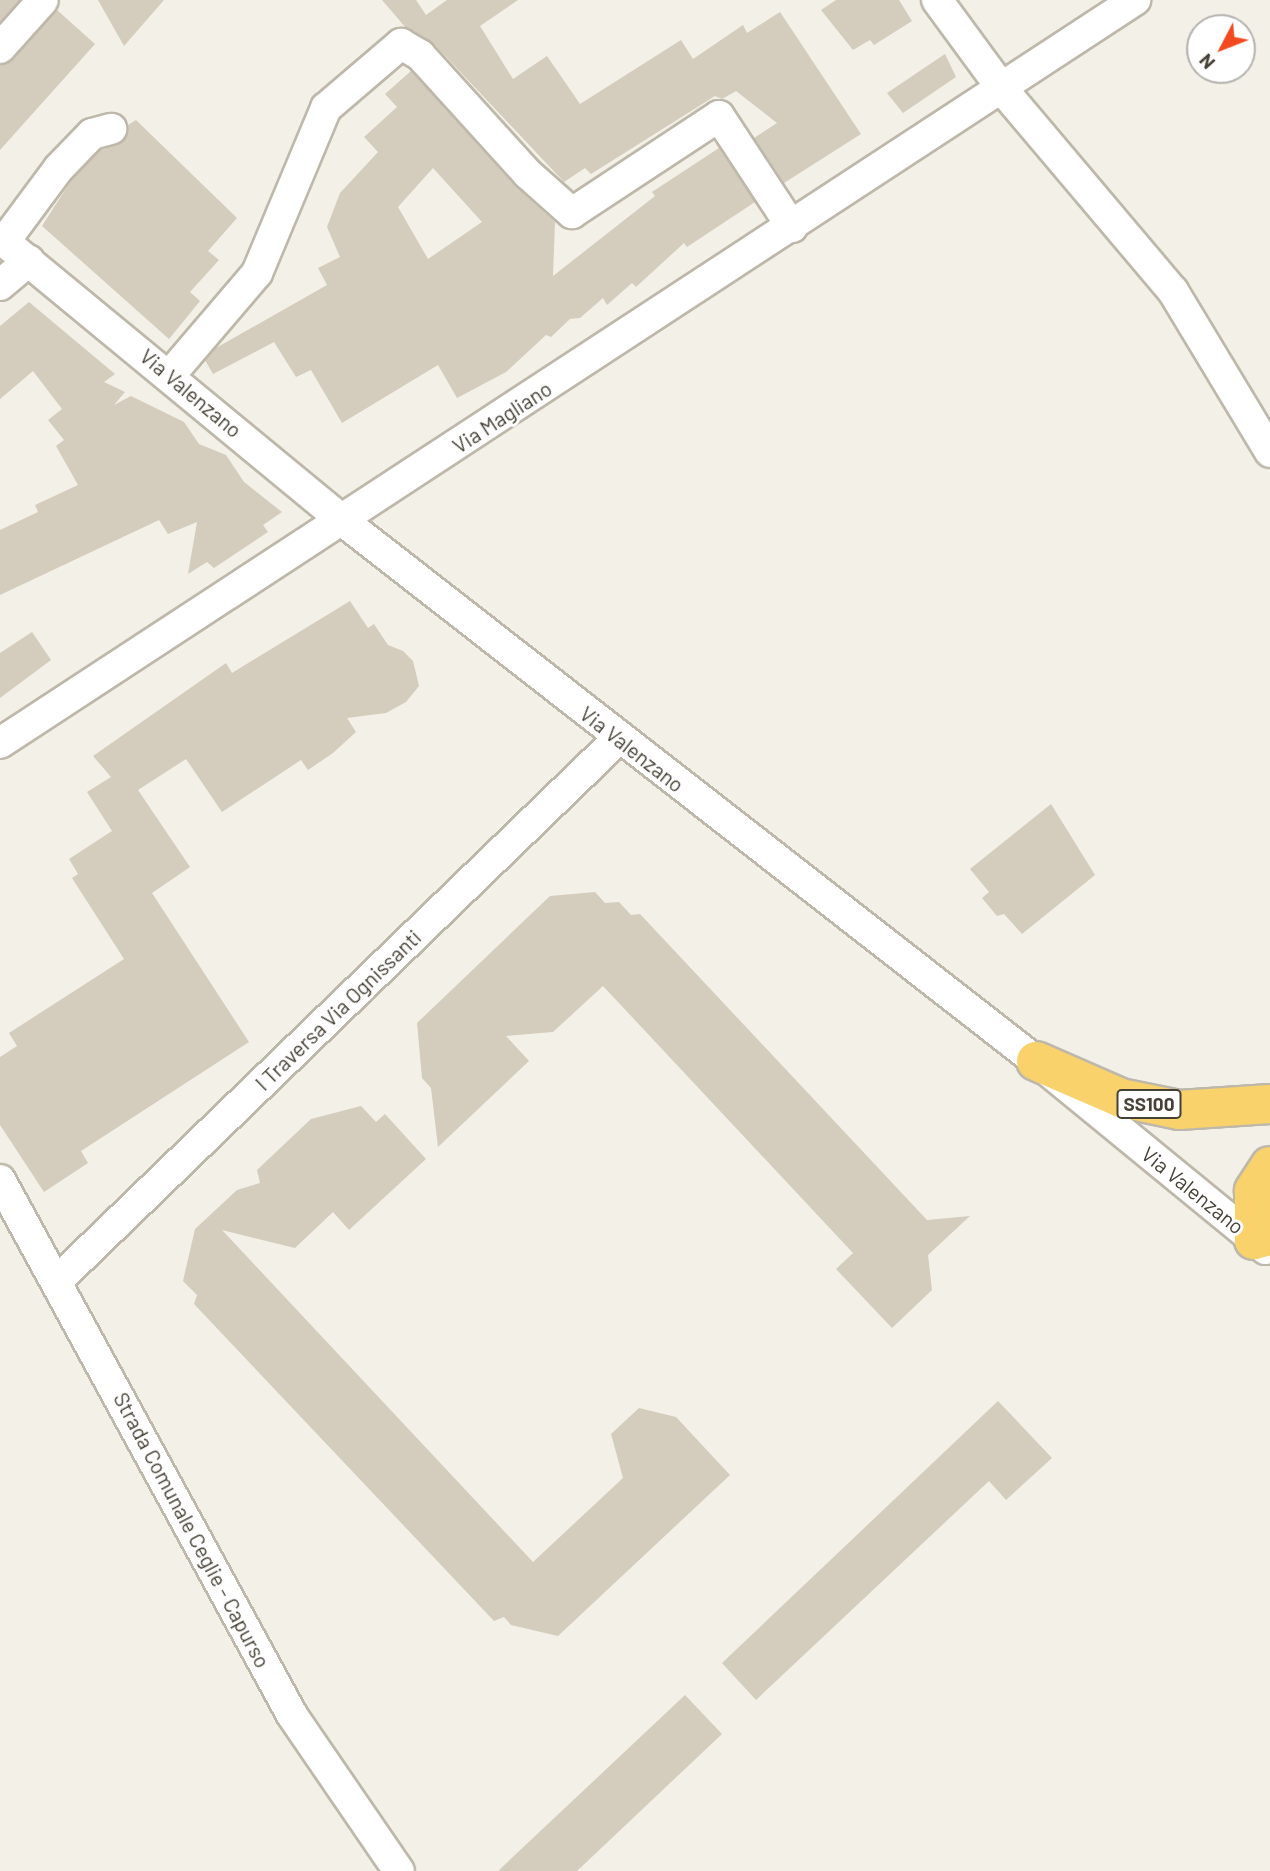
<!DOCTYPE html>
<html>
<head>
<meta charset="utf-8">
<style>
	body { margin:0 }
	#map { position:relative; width:1270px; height:1871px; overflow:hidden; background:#f3f0e7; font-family:Barlow,sans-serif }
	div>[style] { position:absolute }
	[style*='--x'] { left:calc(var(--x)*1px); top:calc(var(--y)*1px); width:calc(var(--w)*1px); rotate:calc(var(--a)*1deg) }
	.building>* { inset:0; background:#d4ccbd }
	.roads { filter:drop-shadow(2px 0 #beb8aa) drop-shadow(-2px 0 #beb8aa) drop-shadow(0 2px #beb8aa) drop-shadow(0 -2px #beb8aa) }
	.minor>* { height:30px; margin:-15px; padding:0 15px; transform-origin:15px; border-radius:15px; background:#fff }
	.highway>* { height:38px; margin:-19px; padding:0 19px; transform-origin:19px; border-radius:19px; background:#f9d26c }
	span { translate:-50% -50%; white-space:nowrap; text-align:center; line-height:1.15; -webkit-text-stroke:6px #fff; paint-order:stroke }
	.shield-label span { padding:2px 5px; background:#fff; border:2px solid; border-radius:5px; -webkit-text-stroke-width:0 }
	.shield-label { font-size:19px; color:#464136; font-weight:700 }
	.street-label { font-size:21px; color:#464136 }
	.north { position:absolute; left:1186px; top:14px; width:70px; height:70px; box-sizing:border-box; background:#fff; border:2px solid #b5b3af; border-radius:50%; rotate:228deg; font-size:19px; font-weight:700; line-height:28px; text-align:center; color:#464136 }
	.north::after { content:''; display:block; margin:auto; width:24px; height:32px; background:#f3491e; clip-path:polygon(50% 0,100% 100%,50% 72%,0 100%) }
</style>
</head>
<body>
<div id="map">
	<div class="building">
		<div style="clip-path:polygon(0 0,20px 0,0 22px)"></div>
		<div style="clip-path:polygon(98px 0,164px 0,124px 46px)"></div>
		<div style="clip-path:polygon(382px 0,416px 0,426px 15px,447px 0,518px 0,480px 26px,513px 79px,547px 56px,580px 104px,681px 40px,693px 59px,743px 25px,747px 33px,780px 12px,861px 134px,784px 183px,754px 138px,777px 123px,736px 91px,722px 99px,715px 96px,591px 174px,585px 168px,564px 182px,433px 43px,406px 28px)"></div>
		<div style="clip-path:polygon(836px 0,899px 0,912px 21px,874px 45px,870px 40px,853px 50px,821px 10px)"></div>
		<div style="clip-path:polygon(57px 10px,95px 44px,0 150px,0 65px,13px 60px)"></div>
		<div style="clip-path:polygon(945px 54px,956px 77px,903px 113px,887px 93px)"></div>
		<div style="clip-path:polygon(evenodd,411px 71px,515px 186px,555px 222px,553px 276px,655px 196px,652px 192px,719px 148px,755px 202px,687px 247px,684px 243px,636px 287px,632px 283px,607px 305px,603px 298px,580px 318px,570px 319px,551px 337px,546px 335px,506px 372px,457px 398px,438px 365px,342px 423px,311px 370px,296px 377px,274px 342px,213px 374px,205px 360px,216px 348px,327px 285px,318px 268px,340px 257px,327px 227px,340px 193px,378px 152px,364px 137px,397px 107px,385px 94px,411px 71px,433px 168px,482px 222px,428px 259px,398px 207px,433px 168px)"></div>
		<div style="clip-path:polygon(136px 120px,237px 218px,208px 251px,219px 260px,190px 292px,200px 301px,169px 339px,42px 226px,72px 179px,101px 150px,123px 142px,128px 125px)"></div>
		<div style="clip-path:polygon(29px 302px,115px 374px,104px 382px,125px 392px,114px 405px,131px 396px,184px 422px,199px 444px,226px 455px,244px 482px,282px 512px,263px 525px,268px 532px,214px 568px,207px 562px,188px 574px,197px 522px,168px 534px,159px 520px,0 595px,0 530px,38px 512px,35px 505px,78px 485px,56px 446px,64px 440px,48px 420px,62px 409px,33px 371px,0 399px,0 326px)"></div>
		<div style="clip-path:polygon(350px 601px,368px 628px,374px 624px,388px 645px,403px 651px,413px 661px,419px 686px,406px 702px,386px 713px,347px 718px,356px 732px,333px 753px,308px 770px,301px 760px,222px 812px,186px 759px,138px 790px,190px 867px,152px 893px,249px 1042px,81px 1151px,88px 1163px,44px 1192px,0 1125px,0 1057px,17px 1046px,9px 1033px,124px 959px,72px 878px,78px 874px,69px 859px,112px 831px,87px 792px,111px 777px,93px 756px,226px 663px,232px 673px)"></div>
		<div style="clip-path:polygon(32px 632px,51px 660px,0 698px,0 653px)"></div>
		<div style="clip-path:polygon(1051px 804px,1095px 875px,1022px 934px,1004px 914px,997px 916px,982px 898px,989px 892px,970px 869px)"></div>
		<div style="clip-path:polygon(595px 892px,605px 903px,619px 902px,631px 915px,640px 914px,927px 1220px,970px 1216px,928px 1255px,932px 1290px,892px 1328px,836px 1269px,853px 1253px,603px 986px,553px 1032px,506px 1036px,529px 1061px,438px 1147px,431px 1088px,422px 1078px,417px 1023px,550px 896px)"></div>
		<div style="clip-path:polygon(361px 1106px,376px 1122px,385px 1114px,426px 1159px,349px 1230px,333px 1212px,295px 1248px,222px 1230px,533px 1562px,623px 1478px,611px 1434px,639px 1408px,676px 1417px,730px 1475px,558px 1636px,511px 1625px,504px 1617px,494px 1621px,194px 1304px,197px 1295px,183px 1281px,195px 1229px,237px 1190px,260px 1183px,257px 1170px,311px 1119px)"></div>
		<div style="clip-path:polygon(998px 1401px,1052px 1458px,1006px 1500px,989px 1481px,756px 1700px,722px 1663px)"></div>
		<div style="clip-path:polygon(685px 1695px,722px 1734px,577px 1871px,498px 1871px)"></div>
	</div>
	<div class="roads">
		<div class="minor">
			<div style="--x:937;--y:0;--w:112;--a:53.7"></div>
			<div style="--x:1003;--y:90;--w:263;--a:49.8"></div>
			<div style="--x:1173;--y:291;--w:188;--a:58.9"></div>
			<div style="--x:0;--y:48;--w:64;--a:-48.1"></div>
			<div style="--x:0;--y:238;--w:445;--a:39.5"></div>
			<div style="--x:343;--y:521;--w:879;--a:37.93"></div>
			<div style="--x:1036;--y:1061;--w:297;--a:39.3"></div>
			<div style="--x:4;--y:242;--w:92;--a:-53.4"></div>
			<div style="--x:59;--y:168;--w:47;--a:-45.9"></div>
			<div style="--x:92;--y:134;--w:20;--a:-15"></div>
			<div style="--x:0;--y:285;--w:38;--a:-40"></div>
			<div style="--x:170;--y:375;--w:134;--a:-49.5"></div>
			<div style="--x:257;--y:273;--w:179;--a:-67.3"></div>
			<div style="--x:326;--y:108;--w:99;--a:-40.5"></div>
			<div style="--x:401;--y:44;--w:22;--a:30"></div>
			<div style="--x:420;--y:55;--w:161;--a:47.8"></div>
			<div style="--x:528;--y:174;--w:59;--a:41.6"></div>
			<div style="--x:572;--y:213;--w:176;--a:-33.4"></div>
			<div style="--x:719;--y:116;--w:133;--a:56.7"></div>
			<div style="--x:0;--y:743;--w:1357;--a:-33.21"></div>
			<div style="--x:0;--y:1180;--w:609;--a:61.37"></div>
			<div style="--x:292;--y:1715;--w:189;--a:55.6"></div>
			<div style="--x:57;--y:1281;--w:780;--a:-44.01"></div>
		</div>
		<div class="highway">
			<div style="--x:1036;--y:1061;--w:93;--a:23.5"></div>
			<div style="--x:1121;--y:1098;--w:59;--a:11.7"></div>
			<div style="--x:1179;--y:1110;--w:91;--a:-3.8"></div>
			<div style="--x:1270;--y:1166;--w:30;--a:123"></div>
			<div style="--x:1254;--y:1191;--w:49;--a:90"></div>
			<div style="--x:1254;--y:1240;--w:16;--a:-14"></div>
		</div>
	</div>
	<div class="shield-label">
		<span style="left:1149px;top:1104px">SS100</span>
	</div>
	<div class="street-label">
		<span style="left:191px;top:393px;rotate:40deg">Via Valenzano</span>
		<span style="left:502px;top:417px;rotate:-33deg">Via Magliano</span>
		<span style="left:632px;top:749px;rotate:38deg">Via Valenzano</span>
		<span style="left:338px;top:1010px;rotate:-44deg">I Traversa Via Ognissanti</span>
		<span style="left:1193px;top:1190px;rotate:39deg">Via Valenzano</span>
		<span style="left:192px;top:1530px;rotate:62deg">Strada Comunale Ceglie - Capurso</span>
	</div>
	<div class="north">N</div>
</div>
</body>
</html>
